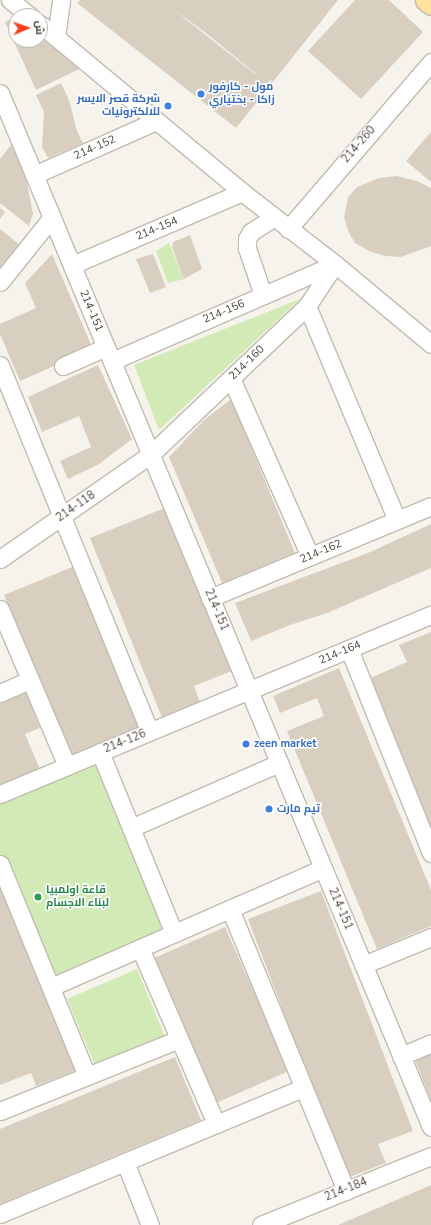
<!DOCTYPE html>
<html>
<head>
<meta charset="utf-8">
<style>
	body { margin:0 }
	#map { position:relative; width:431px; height:1225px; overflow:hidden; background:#f6f3ec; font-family:"Nunito Sans",Cairo,sans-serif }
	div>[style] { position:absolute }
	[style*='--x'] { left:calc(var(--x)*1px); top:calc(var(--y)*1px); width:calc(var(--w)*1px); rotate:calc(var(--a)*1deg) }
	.green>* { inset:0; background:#d2eab5 }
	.building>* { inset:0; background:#d8cfc1 }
	.roads { filter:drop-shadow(1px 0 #c2bbae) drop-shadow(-1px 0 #c2bbae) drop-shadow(0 1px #c2bbae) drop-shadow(0 -1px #c2bbae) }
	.minor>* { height:17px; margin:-8.5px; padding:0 8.5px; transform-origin:8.5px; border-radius:8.5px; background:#fff }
	.major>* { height:21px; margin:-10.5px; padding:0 10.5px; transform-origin:10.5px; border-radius:10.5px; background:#ffe39c }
	.dots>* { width:11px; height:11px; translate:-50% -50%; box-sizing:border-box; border:2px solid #fff; border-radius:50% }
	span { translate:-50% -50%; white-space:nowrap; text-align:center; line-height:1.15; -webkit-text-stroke:3px #fff; paint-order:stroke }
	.shop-label { font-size:11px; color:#366cbe; font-weight:700 }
	.left { translate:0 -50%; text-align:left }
	.right { translate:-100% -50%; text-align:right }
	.street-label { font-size:11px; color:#4b4439 }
	.leisure-label { font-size:11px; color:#27864d; font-weight:700 }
	.north { position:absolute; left:8px; top:8px; width:40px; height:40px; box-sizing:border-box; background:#fff; border:1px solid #b7b4b0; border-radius:50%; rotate:88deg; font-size:11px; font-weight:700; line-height:16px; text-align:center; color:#4b4439 }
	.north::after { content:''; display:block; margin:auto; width:14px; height:18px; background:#fc3f1d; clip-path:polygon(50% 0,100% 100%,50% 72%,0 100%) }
</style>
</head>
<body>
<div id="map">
	<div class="green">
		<div style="clip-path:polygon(169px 243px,184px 279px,168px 283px,156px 251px)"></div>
		<div style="clip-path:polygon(300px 299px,159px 430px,134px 365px)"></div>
		<div style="clip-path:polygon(100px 752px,174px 933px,51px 987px,0 868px,0 794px)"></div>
		<div style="clip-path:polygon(137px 969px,166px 1039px,97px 1070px,67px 999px)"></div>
	</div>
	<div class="building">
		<div style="clip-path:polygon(evenodd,80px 0,338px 0,236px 128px,77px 3px,80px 0,173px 9px,206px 33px,256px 74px,255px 74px,173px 9px)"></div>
		<div style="clip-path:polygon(355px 0,389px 0,423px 32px,361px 99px,308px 51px)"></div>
		<div style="clip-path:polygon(15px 17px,16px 40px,40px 40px,40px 37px,79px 69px,36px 90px,5px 22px)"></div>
		<div style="clip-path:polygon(61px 83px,69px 100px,77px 131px,83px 143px,48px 158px,42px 147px,44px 112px,36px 95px)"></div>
		<div style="clip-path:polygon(431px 132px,431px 182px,406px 161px)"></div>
		<div style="clip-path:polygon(11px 145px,26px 177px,33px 214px,29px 226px,0 203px,0 159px)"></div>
		<div style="clip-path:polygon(397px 176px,417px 181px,431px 188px,431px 246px,401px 257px,386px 256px,371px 252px,355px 243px,349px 233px,344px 217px,348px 197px,357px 187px,379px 178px)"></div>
		<div style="clip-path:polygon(0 208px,5px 212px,0 219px)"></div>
		<div style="clip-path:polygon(0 229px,20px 245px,0 270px)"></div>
		<div style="clip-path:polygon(190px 235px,202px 269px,184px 279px,172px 247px,173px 242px)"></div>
		<div style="clip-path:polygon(52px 254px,93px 349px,20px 381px,0 334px,0 324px,36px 308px,25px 283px)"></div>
		<div style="clip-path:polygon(153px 254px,166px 287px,150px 293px,136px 259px)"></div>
		<div style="clip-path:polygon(98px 365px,132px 439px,99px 464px,68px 479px,60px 461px,91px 447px,79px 416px,42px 432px,28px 397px)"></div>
		<div style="clip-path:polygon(231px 399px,295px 553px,222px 583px,169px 457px,203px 421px)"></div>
		<div style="clip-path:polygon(167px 507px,232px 671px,194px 686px,201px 705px,163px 720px,90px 538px)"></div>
		<div style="clip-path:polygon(431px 524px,431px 568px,327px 613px,290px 625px,251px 641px,235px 603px,368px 553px)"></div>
		<div style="clip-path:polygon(75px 566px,140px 730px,69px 758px,4px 595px)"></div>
		<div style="clip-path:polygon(431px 632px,431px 830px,368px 679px,407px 662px,399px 645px)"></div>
		<div style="clip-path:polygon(339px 668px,431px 890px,431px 926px,377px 949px,287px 731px,324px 716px,317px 698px,280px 713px,273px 696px)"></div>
		<div style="clip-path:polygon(25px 691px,40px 728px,25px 734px,40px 769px,0 785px,0 701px)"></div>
		<div style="clip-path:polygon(0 874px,77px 1070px,36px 1086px,31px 1073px,0 1085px)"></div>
		<div style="clip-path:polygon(321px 891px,413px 1131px,378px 1144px,386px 1163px,347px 1178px,248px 919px)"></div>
		<div style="clip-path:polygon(225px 927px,289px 1071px,216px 1103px,152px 959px)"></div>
		<div style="clip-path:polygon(431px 1053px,431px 1100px,415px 1060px)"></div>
		<div style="clip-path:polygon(175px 1057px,201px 1120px,0 1204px,0 1129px)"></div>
		<div style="clip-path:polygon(431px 1185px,431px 1225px,338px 1225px,415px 1192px)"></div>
	</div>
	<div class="roads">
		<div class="minor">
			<div style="--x:10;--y:0;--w:26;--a:39"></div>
			<div style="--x:40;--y:24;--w:263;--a:39.7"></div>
			<div style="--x:242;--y:192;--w:118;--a:37.7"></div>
			<div style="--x:335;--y:264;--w:125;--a:39.8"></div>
			<div style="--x:56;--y:37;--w:37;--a:-82"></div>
			<div style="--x:0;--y:93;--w:1120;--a:67.37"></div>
			<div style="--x:34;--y:175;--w:133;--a:-23.9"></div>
			<div style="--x:288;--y:229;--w:220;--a:-49.4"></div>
			<div style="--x:72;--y:265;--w:185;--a:-23.2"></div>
			<div style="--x:0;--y:282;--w:83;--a:-51.3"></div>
			<div style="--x:263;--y:295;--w:50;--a:-108.8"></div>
			<div style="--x:247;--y:248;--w:9;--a:-90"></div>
			<div style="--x:247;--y:239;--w:8;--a:-60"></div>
			<div style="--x:251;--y:232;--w:27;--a:-33"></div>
			<div style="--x:307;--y:306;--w:232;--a:67.2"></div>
			<div style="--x:112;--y:361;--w:243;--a:-23.5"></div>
			<div style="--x:0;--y:365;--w:396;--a:67.8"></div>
			<div style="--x:63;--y:366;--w:47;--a:-23.8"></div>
			<div style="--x:231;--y:378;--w:195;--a:66.1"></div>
			<div style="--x:0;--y:559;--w:184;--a:-34.8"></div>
			<div style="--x:151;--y:454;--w:215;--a:-43.5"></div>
			<div style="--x:307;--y:306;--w:50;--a:-56.3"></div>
			<div style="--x:210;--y:598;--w:239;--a:-22.6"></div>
			<div style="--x:0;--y:609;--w:171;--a:66.9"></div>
			<div style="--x:349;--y:649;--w:220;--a:68.1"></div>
			<div style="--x:0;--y:693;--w:32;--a:-24"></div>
			<div style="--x:100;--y:752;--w:196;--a:67.8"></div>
			<div style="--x:0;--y:794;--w:467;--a:-22.6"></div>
			<div style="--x:131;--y:828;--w:162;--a:-23.7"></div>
			<div style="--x:0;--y:864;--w:229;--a:67.7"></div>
			<div style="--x:230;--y:909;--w:305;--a:67.6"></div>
			<div style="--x:140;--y:948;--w:192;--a:66.6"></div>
			<div style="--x:363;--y:965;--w:74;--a:-22.4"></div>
			<div style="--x:51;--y:987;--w:297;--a:-23.6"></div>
			<div style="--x:401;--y:1056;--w:33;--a:-23"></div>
			<div style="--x:0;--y:1111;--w:193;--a:-21.9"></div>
			<div style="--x:125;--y:1162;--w:68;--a:68.4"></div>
			<div style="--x:0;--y:1214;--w:328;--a:-22.6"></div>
			<div style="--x:261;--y:1225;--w:183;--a:-22.1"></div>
		</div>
		<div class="major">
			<div style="--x:426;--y:0;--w:6;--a:39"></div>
		</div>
	</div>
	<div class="dots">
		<div style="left:201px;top:94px;background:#3f7fe0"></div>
		<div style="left:168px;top:106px;background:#3f7fe0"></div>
		<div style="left:246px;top:744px;background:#3f7fe0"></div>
		<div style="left:269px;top:809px;background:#3f7fe0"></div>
		<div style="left:38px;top:897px;background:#2e9e5b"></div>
	</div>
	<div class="shop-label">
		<span class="left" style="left:209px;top:94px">مول - كارفور<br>زاكا - بختياري</span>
		<span class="right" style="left:160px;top:106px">شركة قصر الايسر<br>للالكترونيات</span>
		<span class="left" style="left:254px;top:744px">zeen market</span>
		<span class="left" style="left:277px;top:809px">تيم مارت</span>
	</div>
	<div class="street-label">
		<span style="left:359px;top:145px;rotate:-49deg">214-260</span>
		<span style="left:95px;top:148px;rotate:-24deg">214-152</span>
		<span style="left:157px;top:229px;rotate:-23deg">214-154</span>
		<span style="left:91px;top:311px;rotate:67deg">214-151</span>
		<span style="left:224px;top:312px;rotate:-23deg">214-156</span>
		<span style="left:247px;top:363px;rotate:-44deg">214-160</span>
		<span style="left:76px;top:507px;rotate:-35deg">214-118</span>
		<span style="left:321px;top:552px;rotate:-23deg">214-162</span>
		<span style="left:216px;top:610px;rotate:67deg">214-151</span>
		<span style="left:340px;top:653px;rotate:-23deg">214-164</span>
		<span style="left:125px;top:742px;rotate:-22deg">214-126</span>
		<span style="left:340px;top:909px;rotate:67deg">214-151</span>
		<span style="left:346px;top:1190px;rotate:-22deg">214-184</span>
	</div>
	<div class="leisure-label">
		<span class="left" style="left:46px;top:897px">قاعة اولمبيا<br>لبناء الاجسام</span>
	</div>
	<div class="north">ش</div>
</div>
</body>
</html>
